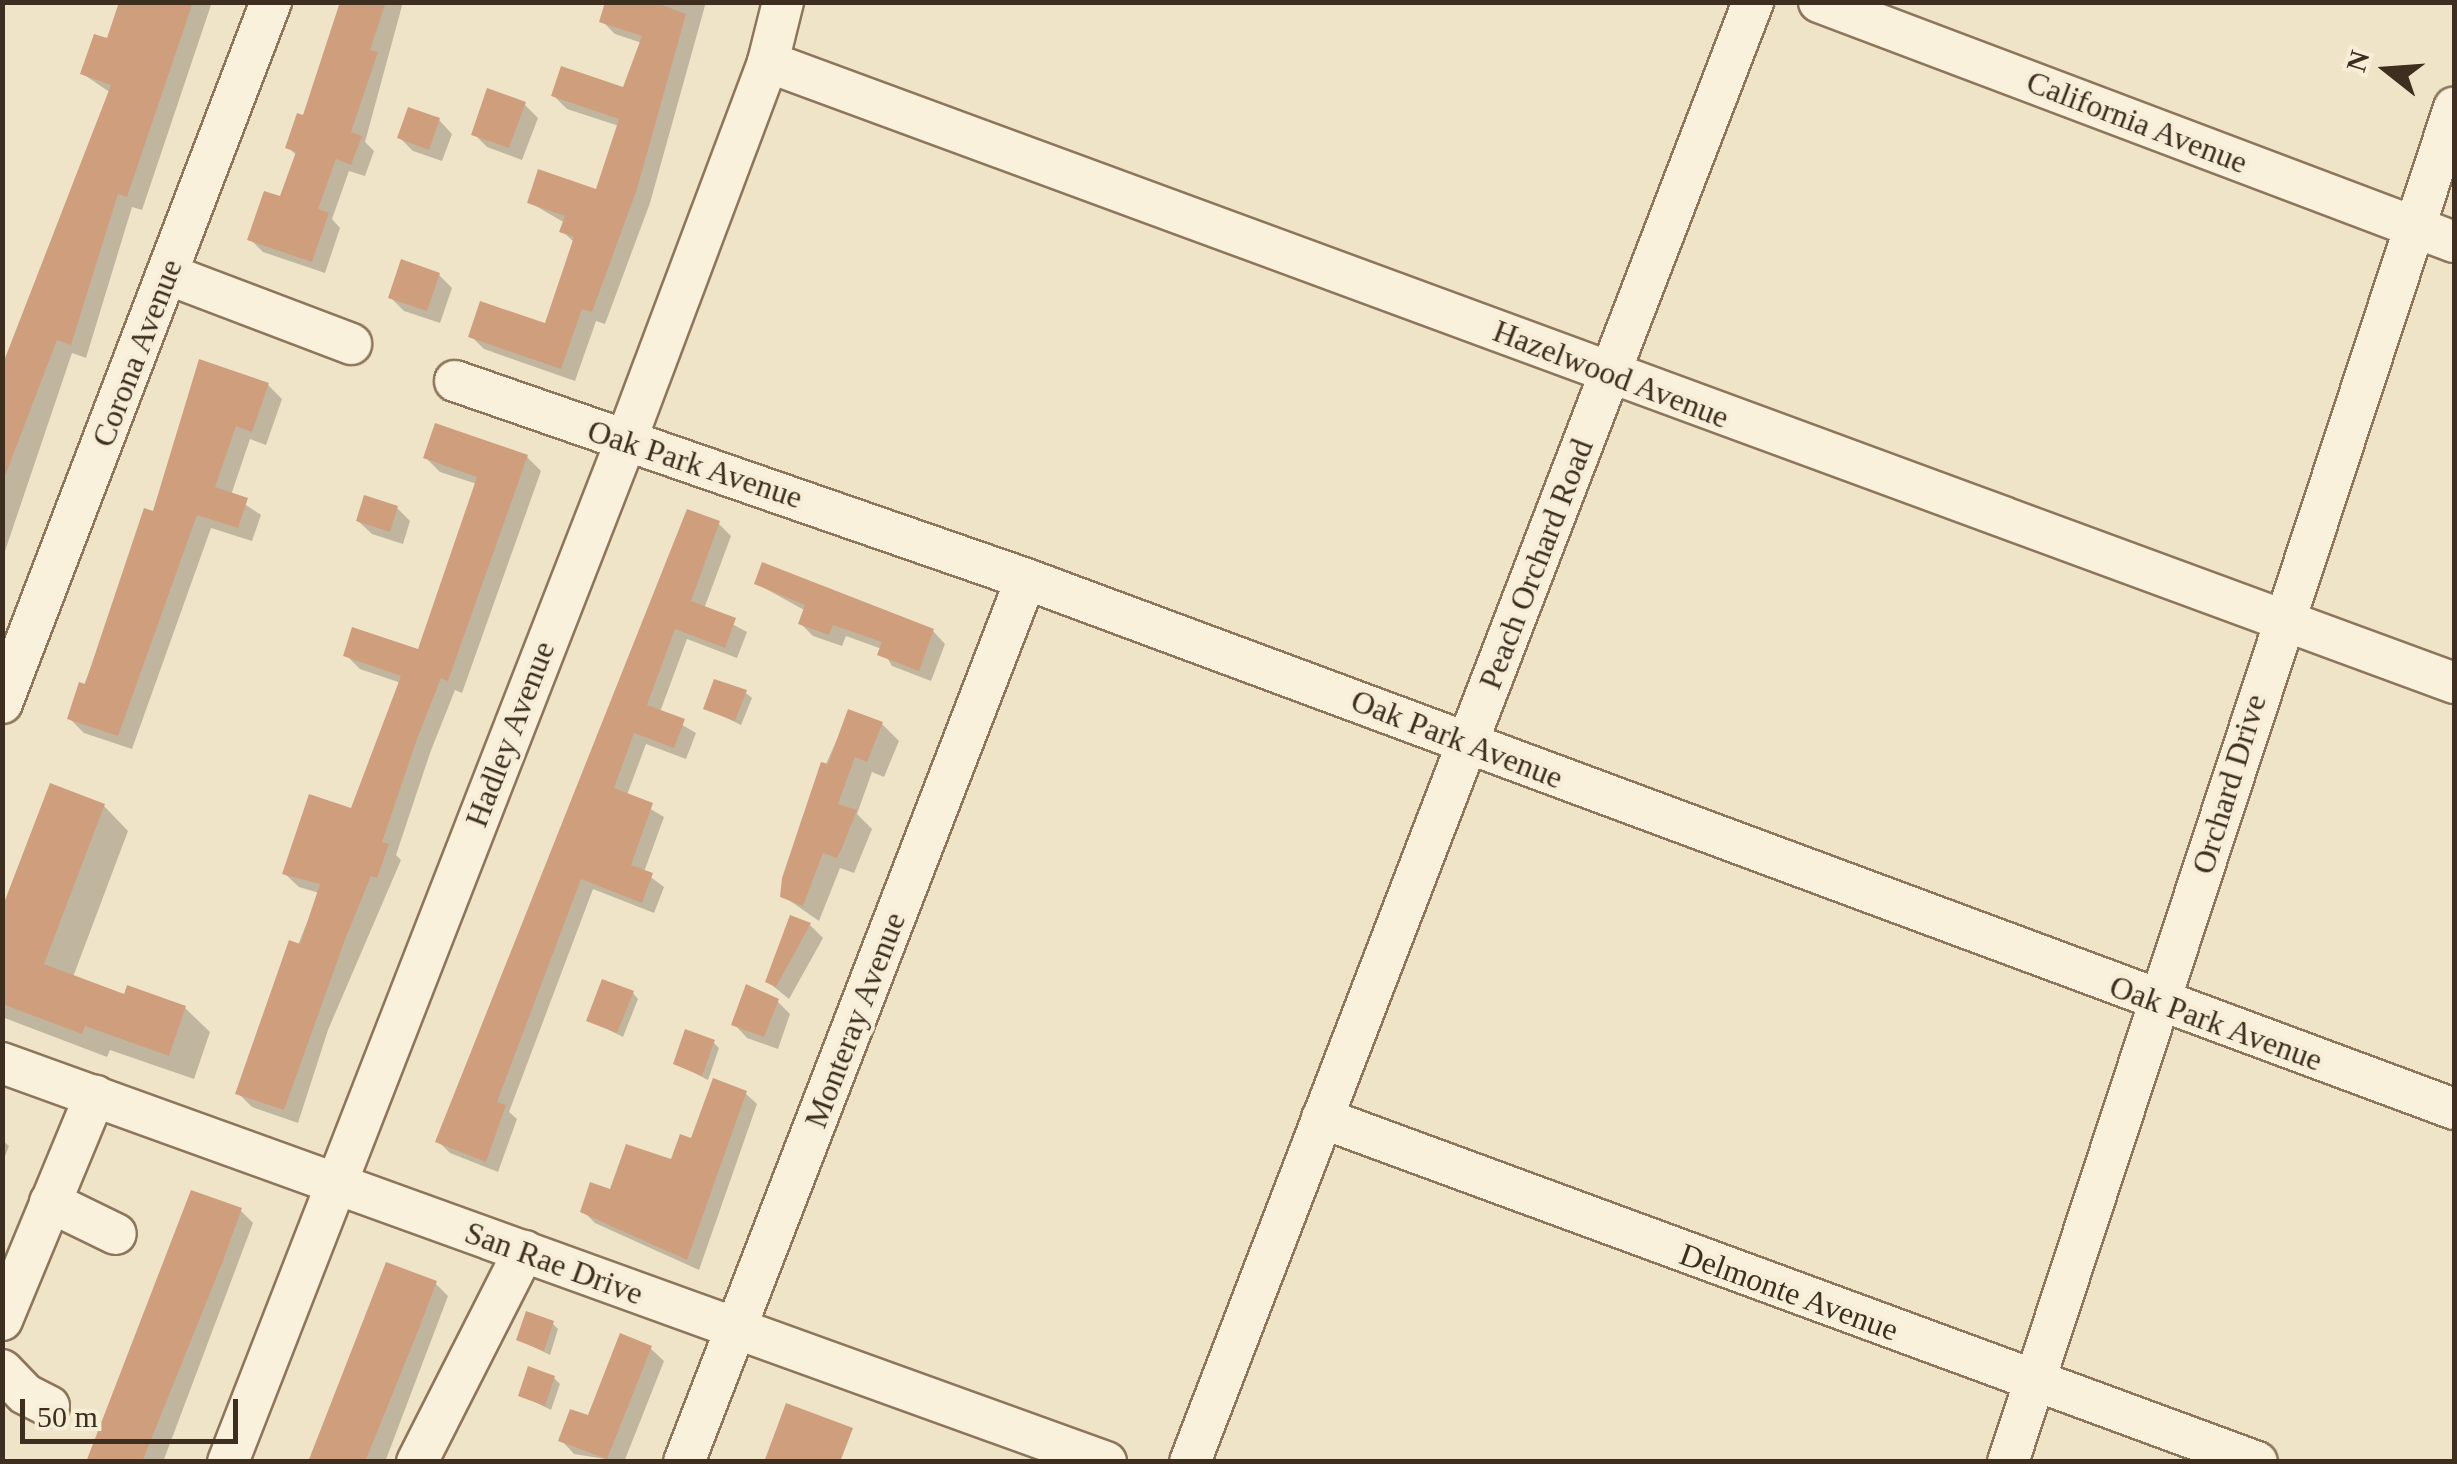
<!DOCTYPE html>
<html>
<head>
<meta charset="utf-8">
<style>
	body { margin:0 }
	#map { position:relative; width:2457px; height:1464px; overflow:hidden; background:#f0e4c8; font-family:Georgia,serif }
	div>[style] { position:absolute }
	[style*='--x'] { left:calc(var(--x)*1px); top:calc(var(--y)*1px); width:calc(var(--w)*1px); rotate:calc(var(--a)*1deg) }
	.shadow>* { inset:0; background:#0003 }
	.building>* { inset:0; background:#cf9f7d }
	.roads { filter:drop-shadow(2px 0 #8d765c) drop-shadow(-2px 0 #8d765c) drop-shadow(0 2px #8d765c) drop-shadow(0 -2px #8d765c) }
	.minor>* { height:40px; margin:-20px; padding:0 20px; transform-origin:20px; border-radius:20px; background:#faf1dc }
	span { translate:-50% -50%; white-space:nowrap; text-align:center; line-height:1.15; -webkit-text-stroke:8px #f7eed8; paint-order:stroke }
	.street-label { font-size:32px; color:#3d2e20 }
	.frame { position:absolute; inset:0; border:5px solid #3d2e20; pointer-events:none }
	.north { position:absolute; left:2337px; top:20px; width:100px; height:100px; -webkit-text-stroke:8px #f7eed8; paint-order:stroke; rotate:287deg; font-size:28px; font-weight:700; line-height:40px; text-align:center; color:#3d2e20 }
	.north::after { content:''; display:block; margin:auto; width:35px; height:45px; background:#3d2e20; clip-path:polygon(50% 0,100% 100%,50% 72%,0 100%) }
	.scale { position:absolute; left:20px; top:1399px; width:218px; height:45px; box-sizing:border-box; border:5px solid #3d2e20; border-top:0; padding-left:12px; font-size:30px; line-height:35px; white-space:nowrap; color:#3d2e20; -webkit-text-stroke:8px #f7eed8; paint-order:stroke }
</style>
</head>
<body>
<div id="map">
	<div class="shadow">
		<div style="clip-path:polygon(121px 2px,212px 2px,142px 210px,132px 207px,86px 358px,72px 353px,2px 560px,2px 379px,111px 93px,83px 74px,108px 42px)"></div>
		<div style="clip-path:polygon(341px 2px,403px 2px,365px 142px,374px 151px,365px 176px,349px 171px,332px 219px,340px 228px,325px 273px,263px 252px,250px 239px,282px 199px,297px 156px,288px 147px,305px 118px)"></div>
		<div style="clip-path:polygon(608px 2px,706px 2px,650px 203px,605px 324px,596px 321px,575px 381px,484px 349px,471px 336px,546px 326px,575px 243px,562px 231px,565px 223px,529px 202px,597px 192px,619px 126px,567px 109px,554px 96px,625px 91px,642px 43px,615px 34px,602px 21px)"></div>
		<div style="clip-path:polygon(524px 104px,538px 118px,522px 160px,487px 147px,474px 134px)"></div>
		<div style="clip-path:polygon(439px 120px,452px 134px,442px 161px,413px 151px,400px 138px)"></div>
		<div style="clip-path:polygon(439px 275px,452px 288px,440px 323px,404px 311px,391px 298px)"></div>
		<div style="clip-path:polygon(268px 385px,282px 399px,266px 445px,250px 439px,231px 495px,261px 515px,252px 541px,211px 528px,132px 749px,84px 733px,70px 719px,154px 514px)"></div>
		<div style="clip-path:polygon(527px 457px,541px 471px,462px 693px,455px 690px,430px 753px,396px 855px,401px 860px,328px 1030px,298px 1123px,252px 1107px,238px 1093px,319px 893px,299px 887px,285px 874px,353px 811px,401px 683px,360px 669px,346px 655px,419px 652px,477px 484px,440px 472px,426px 458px)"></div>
		<div style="clip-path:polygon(397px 508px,410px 521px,403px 544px,372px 534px,358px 521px)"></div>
		<div style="clip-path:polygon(719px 524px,731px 536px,704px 609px,747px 632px,737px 658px,687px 639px,660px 712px,696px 733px,686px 759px,646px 744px,627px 795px,664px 817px,644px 872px,664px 887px,654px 913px,593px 889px,509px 1112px,517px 1119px,498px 1172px,450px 1153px,438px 1141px)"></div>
		<div style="clip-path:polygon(757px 584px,933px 631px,945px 644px,931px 681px,892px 666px,882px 649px,846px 636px,842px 646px,813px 636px,801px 624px,806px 611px)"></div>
		<div style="clip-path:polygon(746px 693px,752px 698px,741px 725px,706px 708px)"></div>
		<div style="clip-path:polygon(849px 712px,882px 724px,899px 741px,884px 777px,872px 772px,857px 814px,872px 829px,854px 873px,840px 868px,819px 921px,783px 896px,801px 821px)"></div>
		<div style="clip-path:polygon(104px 806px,128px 831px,73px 977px,125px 997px,185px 1008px,210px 1032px,194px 1079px,110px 1050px,107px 1057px,2px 1017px,2px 915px)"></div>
		<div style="clip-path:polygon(810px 925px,823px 938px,789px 999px,768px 982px)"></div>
		<div style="clip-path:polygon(633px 993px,638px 999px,623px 1037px,589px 1020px)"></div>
		<div style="clip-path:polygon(777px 1001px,790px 1014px,778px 1049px,747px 1038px,734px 1024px)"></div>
		<div style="clip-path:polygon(713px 1042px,719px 1048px,708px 1080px,675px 1063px)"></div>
		<div style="clip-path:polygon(745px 1093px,757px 1104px,699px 1270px,595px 1223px,583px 1211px,672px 1163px)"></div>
		<div style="clip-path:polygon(2px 1140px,9px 1146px,2px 1164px)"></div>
		<div style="clip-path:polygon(240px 1210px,253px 1223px,163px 1462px,90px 1462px)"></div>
		<div style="clip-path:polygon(435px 1283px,448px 1296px,385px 1462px,312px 1462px)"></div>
		<div style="clip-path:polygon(552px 1323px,558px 1329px,550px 1355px,519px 1340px)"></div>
		<div style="clip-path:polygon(650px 1348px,664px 1361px,624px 1462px,574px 1454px,561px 1440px,589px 1419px)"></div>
		<div style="clip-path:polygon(554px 1378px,560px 1384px,551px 1410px,521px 1395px)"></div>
	</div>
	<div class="building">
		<div style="clip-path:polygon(119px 2px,193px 2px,127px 197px,118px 194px,71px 345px,57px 340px,2px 484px,2px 366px,111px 85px,80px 74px,94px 34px,107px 38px)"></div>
		<div style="clip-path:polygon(340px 2px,386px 2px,370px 50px,378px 52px,351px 132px,362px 136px,351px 165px,336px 159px,318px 209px,329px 213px,312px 262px,247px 240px,264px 191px,280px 196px,296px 152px,285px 148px,297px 113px,303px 115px)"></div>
		<div style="clip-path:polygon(605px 2px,654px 2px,686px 14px,637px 189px,592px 312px,582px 309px,561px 369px,468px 337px,480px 301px,545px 323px,574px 237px,559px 232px,565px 216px,527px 203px,538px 169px,596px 189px,619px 119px,551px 96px,561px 66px,623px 87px,642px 36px,599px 22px)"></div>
		<div style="clip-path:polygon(487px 88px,526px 102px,509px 148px,471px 135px)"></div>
		<div style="clip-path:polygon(408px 107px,440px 118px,429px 150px,397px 138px)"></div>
		<div style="clip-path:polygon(401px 259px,440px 273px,427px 311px,388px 298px)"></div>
		<div style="clip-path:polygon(199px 359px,269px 383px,252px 432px,236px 426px,215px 487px,248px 498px,238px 528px,197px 515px,118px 736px,67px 719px,79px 682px,85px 684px,144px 508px,153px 511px)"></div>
		<div style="clip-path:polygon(435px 423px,528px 455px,448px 681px,441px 678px,417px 739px,382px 842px,389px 844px,377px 878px,371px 876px,346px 937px,284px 1110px,235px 1094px,289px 940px,300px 944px,320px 884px,282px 874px,309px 794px,351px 808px,401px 676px,343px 656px,352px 627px,418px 649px,477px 477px,423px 458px)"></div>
		<div style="clip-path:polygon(364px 495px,398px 506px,390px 532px,356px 521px)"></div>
		<div style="clip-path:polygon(687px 509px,720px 521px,691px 601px,736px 618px,725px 648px,675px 629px,647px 705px,685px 719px,674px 748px,634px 733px,614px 788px,653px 803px,631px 865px,653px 873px,642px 903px,581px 879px,497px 1102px,506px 1105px,486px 1162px,435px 1142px)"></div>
		<div style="clip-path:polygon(762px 562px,934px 629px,919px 671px,877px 655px,882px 642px,833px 625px,829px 635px,798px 624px,805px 605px,754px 584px)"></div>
		<div style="clip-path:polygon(714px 679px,747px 690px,735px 721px,703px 709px)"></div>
		<div style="clip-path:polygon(848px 709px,883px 722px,867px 762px,855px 757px,838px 804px,857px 810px,842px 848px,837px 858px,823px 853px,803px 906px,780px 897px,782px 878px,821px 762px,828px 764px)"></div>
		<div style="clip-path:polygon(50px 783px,105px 804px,44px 964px,124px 994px,127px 985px,186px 1006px,169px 1056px,85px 1026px,82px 1034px,2px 1004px,2px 908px)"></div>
		<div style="clip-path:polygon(790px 915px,811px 923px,776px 987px,765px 982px)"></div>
		<div style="clip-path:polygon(602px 979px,634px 991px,617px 1033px,586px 1021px)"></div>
		<div style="clip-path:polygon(746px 984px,779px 999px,764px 1037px,731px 1025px)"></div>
		<div style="clip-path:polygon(685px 1029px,715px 1040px,702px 1076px,673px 1064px)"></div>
		<div style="clip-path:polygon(713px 1078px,747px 1091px,687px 1260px,580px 1212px,590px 1182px,610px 1189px,626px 1144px,671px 1159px,680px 1134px,691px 1138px)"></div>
		<div style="clip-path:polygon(191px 1190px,242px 1208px,223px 1261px,142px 1462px,86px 1462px)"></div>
		<div style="clip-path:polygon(386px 1262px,437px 1281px,418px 1331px,365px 1462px,308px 1462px)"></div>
		<div style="clip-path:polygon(526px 1311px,554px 1321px,544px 1351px,516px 1340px)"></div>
		<div style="clip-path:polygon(620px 1333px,652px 1346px,607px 1459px,558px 1441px,570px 1409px,588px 1415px)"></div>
		<div style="clip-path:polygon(528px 1366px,555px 1376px,545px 1406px,518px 1396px)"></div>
		<div style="clip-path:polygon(786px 1403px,853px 1428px,840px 1462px,764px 1462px)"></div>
	</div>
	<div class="roads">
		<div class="minor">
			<div style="--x:1819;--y:2;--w:679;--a:20.7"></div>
			<div style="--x:768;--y:62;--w:1797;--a:20.22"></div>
			<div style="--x:167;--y:274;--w:197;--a:20.8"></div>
			<div style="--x:455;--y:381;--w:604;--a:19.12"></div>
			<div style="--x:1026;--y:579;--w:1523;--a:20.36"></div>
			<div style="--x:2;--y:703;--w:751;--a:-69.01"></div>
			<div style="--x:2;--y:1063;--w:1174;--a:19.87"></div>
			<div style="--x:1322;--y:1118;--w:996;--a:20.2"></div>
			<div style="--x:50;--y:1202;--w:73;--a:25.9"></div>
			<div style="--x:2;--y:1320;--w:243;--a:-67.5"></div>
			<div style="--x:2;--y:1370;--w:33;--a:46"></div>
			<div style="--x:25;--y:1394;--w:27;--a:27"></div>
			<div style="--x:228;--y:1462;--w:1094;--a:-68.71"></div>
			<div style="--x:625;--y:443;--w:407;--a:-69.4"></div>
			<div style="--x:768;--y:62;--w:62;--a:-76"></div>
			<div style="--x:417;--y:1462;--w:237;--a:-63.1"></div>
			<div style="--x:684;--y:1462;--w:947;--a:-68.83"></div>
			<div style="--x:1190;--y:1462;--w:1565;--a:-68.91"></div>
			<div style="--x:2008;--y:1462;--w:1426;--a:-71.77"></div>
		</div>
	</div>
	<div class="street-label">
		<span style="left:2137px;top:122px;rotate:21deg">California Avenue</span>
		<span style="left:137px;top:353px;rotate:-69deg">Corona Avenue</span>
		<span style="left:1611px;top:374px;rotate:21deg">Hazelwood Avenue</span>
		<span style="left:695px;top:464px;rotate:18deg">Oak Park Avenue</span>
		<span style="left:1536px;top:564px;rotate:-69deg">Peach Orchard Road</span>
		<span style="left:510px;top:734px;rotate:-69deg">Hadley Avenue</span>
		<span style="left:1457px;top:739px;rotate:21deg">Oak Park Avenue</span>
		<span style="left:2229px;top:784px;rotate:-73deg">Orchard Drive</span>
		<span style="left:855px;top:1020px;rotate:-69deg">Monteray Avenue</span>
		<span style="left:2216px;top:1023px;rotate:20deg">Oak Park Avenue</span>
		<span style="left:554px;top:1263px;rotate:20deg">San Rae Drive</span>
		<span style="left:1789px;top:1292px;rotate:20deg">Delmonte Avenue</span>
	</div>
	<div class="frame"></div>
	<div class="north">N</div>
	<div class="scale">50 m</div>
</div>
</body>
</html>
